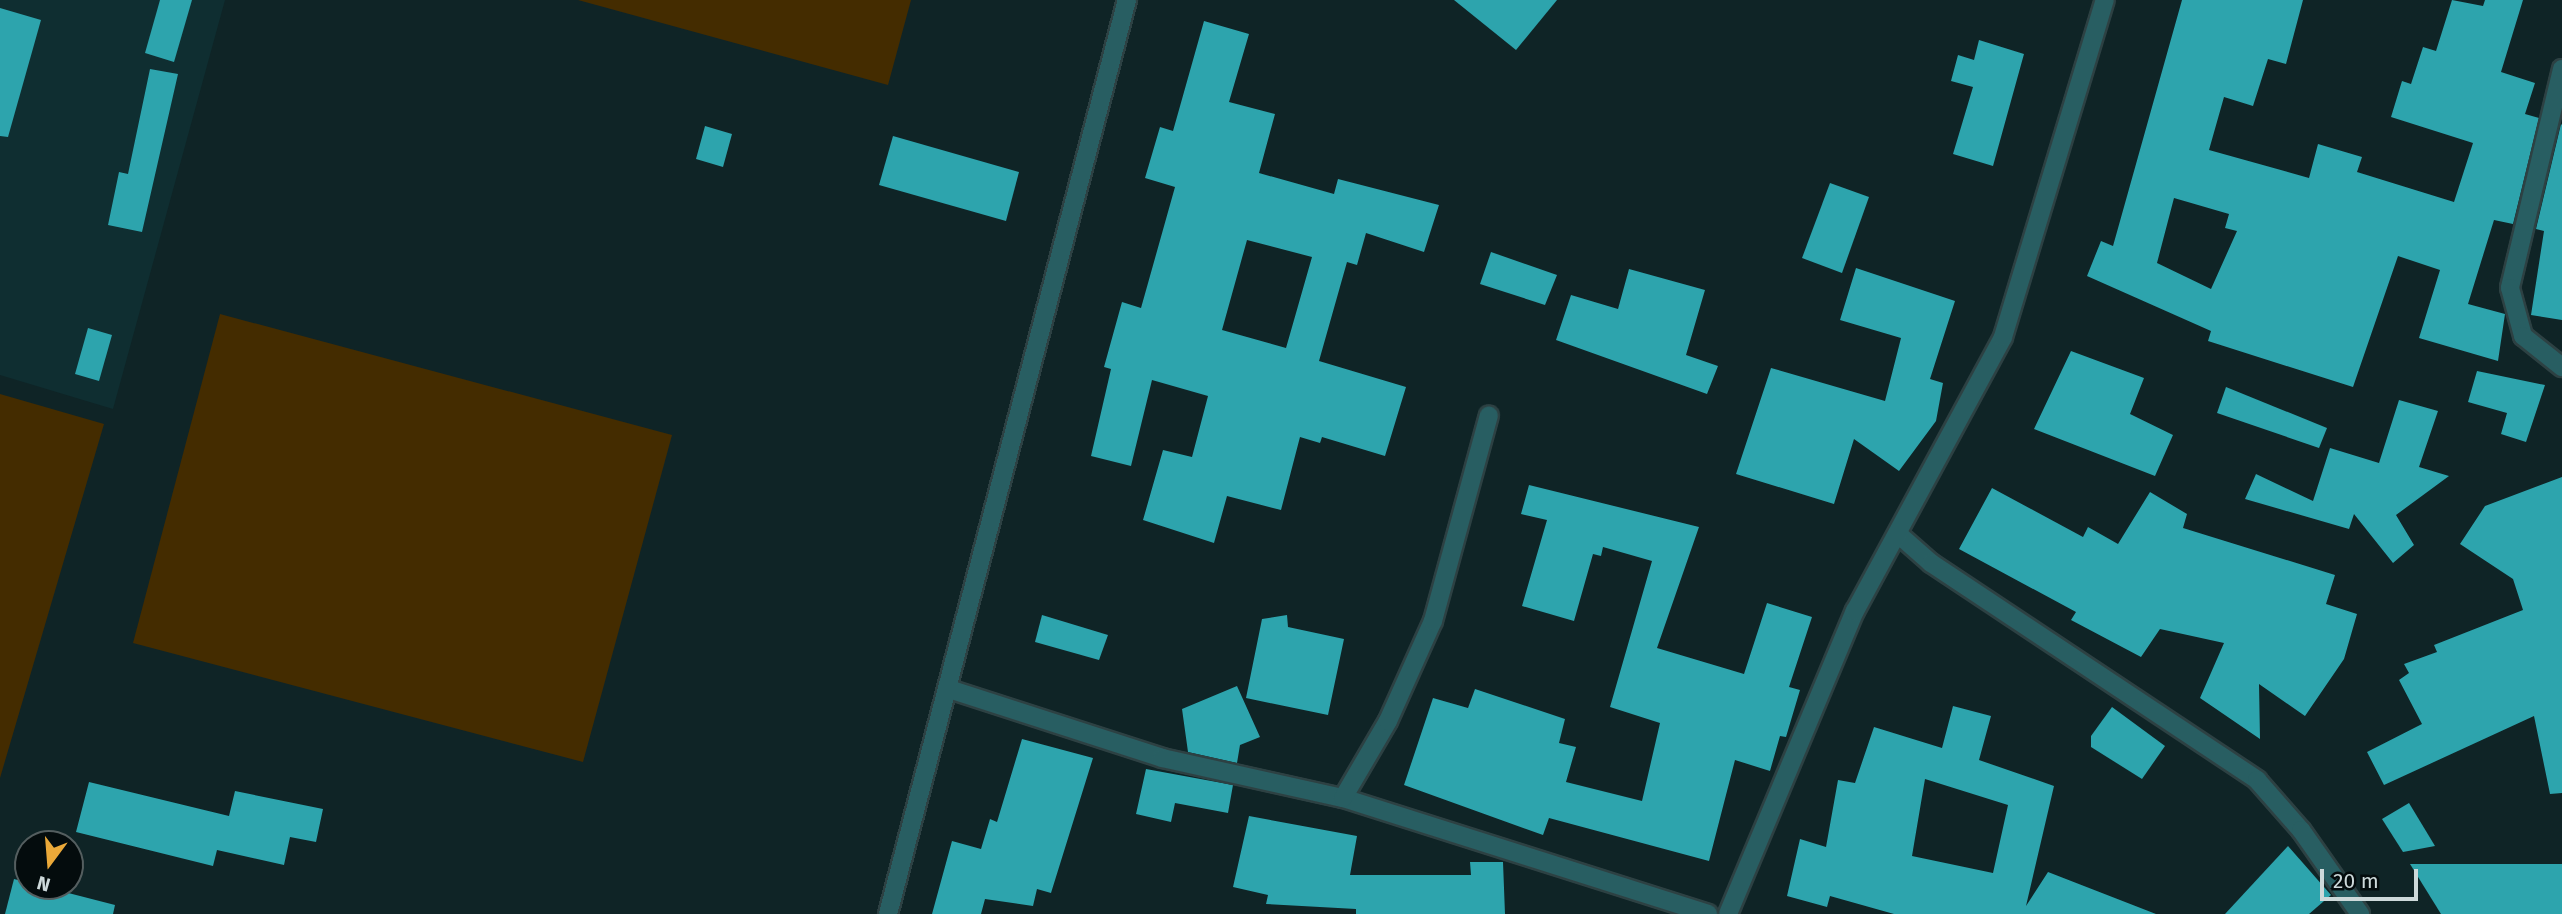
<!DOCTYPE html>
<html>
<head>
<meta charset="utf-8">
<style>
	body { margin:0 }
	#map { position:relative; width:2562px; height:914px; overflow:hidden; background:#0f2426; font-family:"Fira Sans",sans-serif }
	div>[style] { position:absolute }
	[style*='--x'] { left:calc(var(--x)*1px); top:calc(var(--y)*1px); width:calc(var(--w)*1px); rotate:calc(var(--a)*1deg) }
	.built>* { inset:0; background:#0f2e31 }
	.green>* { inset:0; background:#442c00 }
	.building>* { inset:0; background:#2da4ad }
	.roads { filter:drop-shadow(2px 0 #2d4143) drop-shadow(-2px 0 #2d4143) drop-shadow(0 2px #2d4143) drop-shadow(0 -2px #2d4143) }
	.minor>* { height:18px; margin:-9px; padding:0 9px; transform-origin:9px; border-radius:9px; background:#285e62 }
	.tertiary>* { height:18px; margin:-9px; padding:0 9px; transform-origin:9px; border-radius:9px; background:#285e62 }
	span { translate:-50% -50%; white-space:nowrap; text-align:center; line-height:1.15; -webkit-text-stroke:7px #040c0d; paint-order:stroke }
	.north { position:absolute; left:14px; top:830px; width:70px; height:70px; box-sizing:border-box; background:#040c0d; border:2px solid #545e5f; border-radius:50%; rotate:196deg; font-size:19px; font-weight:700; line-height:28px; text-align:center; color:#cdd9da }
	.north::after { content:''; display:block; margin:auto; width:24px; height:32px; background:#eba939; clip-path:polygon(50% 0,100% 100%,50% 72%,0 100%) }
	.scale { position:absolute; left:2320px; top:869px; width:98px; height:32px; box-sizing:border-box; border:4px solid #cdd9da; border-top:0; padding-left:9px; font-size:21px; line-height:24px; white-space:nowrap; color:#cdd9da; -webkit-text-stroke:5px #040c0d; paint-order:stroke }
</style>
</head>
<body>
<div id="map">
	<div class="built">
		<div style="clip-path:polygon(0 0,225px 0,113px 409px,0 375px)"></div>
	</div>
	<div class="green">
		<div style="clip-path:polygon(578px 0,911px 0,888px 85px)"></div>
		<div style="clip-path:polygon(220px 314px,672px 435px,583px 762px,133px 643px)"></div>
		<div style="clip-path:polygon(0 394px,104px 424px,0 778px)"></div>
	</div>
	<div class="building">
		<div style="clip-path:polygon(160px 0,192px 0,174px 62px,145px 53px)"></div>
		<div style="clip-path:polygon(1454px 0,1557px 0,1516px 50px)"></div>
		<div style="clip-path:polygon(evenodd,2182px 0,2303px 0,2286px 64px,2268px 59px,2253px 106px,2224px 97px,2209px 150px,2309px 178px,2318px 144px,2362px 157px,2357px 172px,2454px 202px,2473px 143px,2391px 117px,2402px 81px,2411px 84px,2423px 47px,2436px 51px,2452px 0,2483px 6px,2485px 0,2523px 0,2501px 72px,2535px 83px,2525px 114px,2539px 118px,2513px 224px,2494px 220px,2468px 304px,2505px 314px,2498px 361px,2419px 338px,2440px 270px,2398px 256px,2353px 387px,2208px 341px,2211px 331px,2087px 276px,2101px 241px,2113px 246px,2182px 0,2174px 198px,2229px 214px,2225px 228px,2237px 231px,2211px 289px,2157px 263px,2174px 198px)"></div>
		<div style="clip-path:polygon(0 8px,41px 20px,8px 137px,0 136px)"></div>
		<div style="clip-path:polygon(evenodd,1204px 21px,1249px 34px,1229px 102px,1275px 114px,1259px 173px,1334px 194px,1338px 179px,1439px 205px,1424px 252px,1366px 233px,1357px 265px,1347px 262px,1319px 361px,1406px 387px,1385px 456px,1322px 437px,1320px 443px,1300px 437px,1281px 510px,1227px 496px,1214px 543px,1143px 520px,1163px 450px,1192px 457px,1208px 396px,1152px 380px,1131px 466px,1091px 456px,1111px 369px,1104px 367px,1122px 302px,1141px 308px,1175px 187px,1145px 178px,1160px 127px,1173px 131px,1204px 21px,1247px 240px,1312px 257px,1286px 348px,1222px 330px,1247px 240px)"></div>
		<div style="clip-path:polygon(1979px 40px,2024px 54px,1993px 166px,1953px 154px,1973px 87px,1951px 81px,1958px 55px,1974px 60px)"></div>
		<div style="clip-path:polygon(150px 69px,178px 74px,142px 232px,108px 225px,119px 172px,128px 174px)"></div>
		<div style="clip-path:polygon(2561px 124px,2562px 125px,2562px 320px,2531px 315px,2544px 231px,2536px 229px)"></div>
		<div style="clip-path:polygon(705px 126px,732px 134px,723px 167px,696px 159px)"></div>
		<div style="clip-path:polygon(893px 136px,1019px 172px,1006px 221px,879px 185px)"></div>
		<div style="clip-path:polygon(1830px 183px,1869px 197px,1842px 273px,1802px 258px)"></div>
		<div style="clip-path:polygon(1491px 252px,1557px 275px,1545px 305px,1480px 284px)"></div>
		<div style="clip-path:polygon(1856px 268px,1955px 301px,1930px 379px,1943px 383px,1936px 421px,1899px 471px,1854px 439px,1834px 504px,1736px 474px,1771px 368px,1885px 401px,1901px 338px,1840px 320px)"></div>
		<div style="clip-path:polygon(1629px 269px,1705px 290px,1686px 355px,1718px 366px,1707px 394px,1556px 340px,1571px 295px,1618px 309px)"></div>
		<div style="clip-path:polygon(88px 328px,112px 335px,99px 381px,75px 374px)"></div>
		<div style="clip-path:polygon(2071px 351px,2144px 378px,2130px 414px,2173px 435px,2155px 476px,2034px 429px)"></div>
		<div style="clip-path:polygon(2477px 371px,2545px 385px,2526px 442px,2501px 434px,2507px 413px,2468px 402px)"></div>
		<div style="clip-path:polygon(2226px 387px,2327px 428px,2319px 448px,2217px 413px)"></div>
		<div style="clip-path:polygon(2399px 400px,2438px 411px,2419px 467px,2449px 476px,2396px 515px,2414px 545px,2393px 563px,2354px 514px,2349px 529px,2245px 499px,2256px 474px,2313px 501px,2330px 448px,2379px 463px)"></div>
		<div style="clip-path:polygon(2562px 477px,2562px 793px,2550px 794px,2534px 716px,2384px 785px,2367px 752px,2422px 724px,2399px 680px,2409px 673px,2404px 664px,2437px 652px,2434px 645px,2523px 610px,2513px 579px,2460px 544px,2485px 506px)"></div>
		<div style="clip-path:polygon(1529px 485px,1699px 527px,1657px 648px,1744px 674px,1767px 603px,1812px 617px,1789px 687px,1800px 690px,1786px 737px,1780px 736px,1770px 771px,1735px 760px,1709px 861px,1549px 818px,1543px 835px,1404px 785px,1433px 698px,1468px 708px,1475px 689px,1565px 719px,1559px 743px,1576px 747px,1566px 782px,1642px 801px,1660px 723px,1610px 707px,1652px 561px,1603px 547px,1601px 556px,1593px 554px,1574px 621px,1522px 606px,1547px 520px,1521px 514px)"></div>
		<div style="clip-path:polygon(1992px 488px,2083px 537px,2088px 527px,2118px 544px,2150px 492px,2187px 514px,2183px 528px,2335px 575px,2326px 604px,2357px 614px,2344px 659px,2305px 716px,2259px 684px,2260px 739px,2200px 698px,2224px 643px,2160px 629px,2141px 657px,2071px 620px,2076px 612px,1959px 549px)"></div>
		<div style="clip-path:polygon(1042px 615px,1108px 635px,1099px 660px,1035px 642px)"></div>
		<div style="clip-path:polygon(1287px 615px,1288px 627px,1344px 639px,1328px 715px,1246px 698px,1262px 619px)"></div>
		<div style="clip-path:polygon(1237px 686px,1260px 737px,1240px 745px,1237px 763px,1188px 752px,1182px 709px)"></div>
		<div style="clip-path:polygon(evenodd,1953px 706px,1991px 716px,1979px 760px,2054px 786px,2026px 906px,2048px 872px,2156px 914px,1894px 914px,1830px 896px,1827px 907px,1787px 896px,1800px 839px,1826px 847px,1838px 780px,1855px 783px,1874px 727px,1942px 748px,1953px 706px,1925px 779px,2008px 805px,1993px 873px,1912px 856px,1925px 779px)"></div>
		<div style="clip-path:polygon(2112px 707px,2165px 746px,2142px 779px,2091px 747px,2091px 736px)"></div>
		<div style="clip-path:polygon(1022px 739px,1093px 758px,1051px 893px,1037px 889px,1033px 906px,985px 899px,981px 914px,932px 914px,952px 841px,981px 849px,990px 819px,997px 822px)"></div>
		<div style="clip-path:polygon(1146px 769px,1233px 785px,1228px 813px,1175px 803px,1171px 822px,1136px 814px)"></div>
		<div style="clip-path:polygon(89px 782px,229px 816px,235px 791px,323px 809px,316px 842px,290px 837px,284px 865px,217px 850px,213px 866px,76px 832px)"></div>
		<div style="clip-path:polygon(2409px 803px,2435px 846px,2403px 852px,2382px 819px)"></div>
		<div style="clip-path:polygon(1249px 816px,1357px 836px,1350px 875px,1471px 875px,1470px 862px,1503px 862px,1505px 914px,1356px 914px,1356px 909px,1266px 904px,1268px 895px,1233px 887px)"></div>
		<div style="clip-path:polygon(2288px 846px,2331px 895px,2309px 914px,2225px 914px)"></div>
		<div style="clip-path:polygon(2410px 864px,2562px 864px,2562px 914px,2441px 914px)"></div>
		<div style="clip-path:polygon(14px 879px,115px 905px,113px 914px,5px 914px)"></div>
	</div>
	<div class="roads">
		<div class="minor">
			<div style="--x:2562;--y:69;--w:225;--a:103.4"></div>
			<div style="--x:2510;--y:288;--w:50;--a:74.8"></div>
			<div style="--x:2523;--y:336;--w:50;--a:38.5"></div>
			<div style="--x:1898;--y:534;--w:44;--a:41.3"></div>
			<div style="--x:1931;--y:563;--w:392;--a:33.6"></div>
			<div style="--x:2257;--y:780;--w:67;--a:48.7"></div>
			<div style="--x:2301;--y:830;--w:103;--a:54.9"></div>
			<div style="--x:949;--y:689;--w:224;--a:17.9"></div>
			<div style="--x:1162;--y:758;--w:185;--a:12.5"></div>
			<div style="--x:1343;--y:798;--w:383;--a:17.6"></div>
			<div style="--x:1343;--y:798;--w:89;--a:-59.7"></div>
			<div style="--x:1388;--y:721;--w:110;--a:-65.8"></div>
			<div style="--x:1433;--y:621;--w:213;--a:-74.8"></div>
			<div style="--x:1728;--y:914;--w:329;--a:-67.3"></div>
			<div style="--x:1855;--y:611;--w:311;--a:-61.6"></div>
			<div style="--x:2003;--y:337;--w:352;--a:-73.2"></div>
		</div>
		<div class="tertiary">
			<div style="--x:888;--y:914;--w:945;--a:-75.35"></div>
		</div>
	</div>
	<div class="north">N</div>
	<div class="scale">20 m</div>
</div>
</body>
</html>
